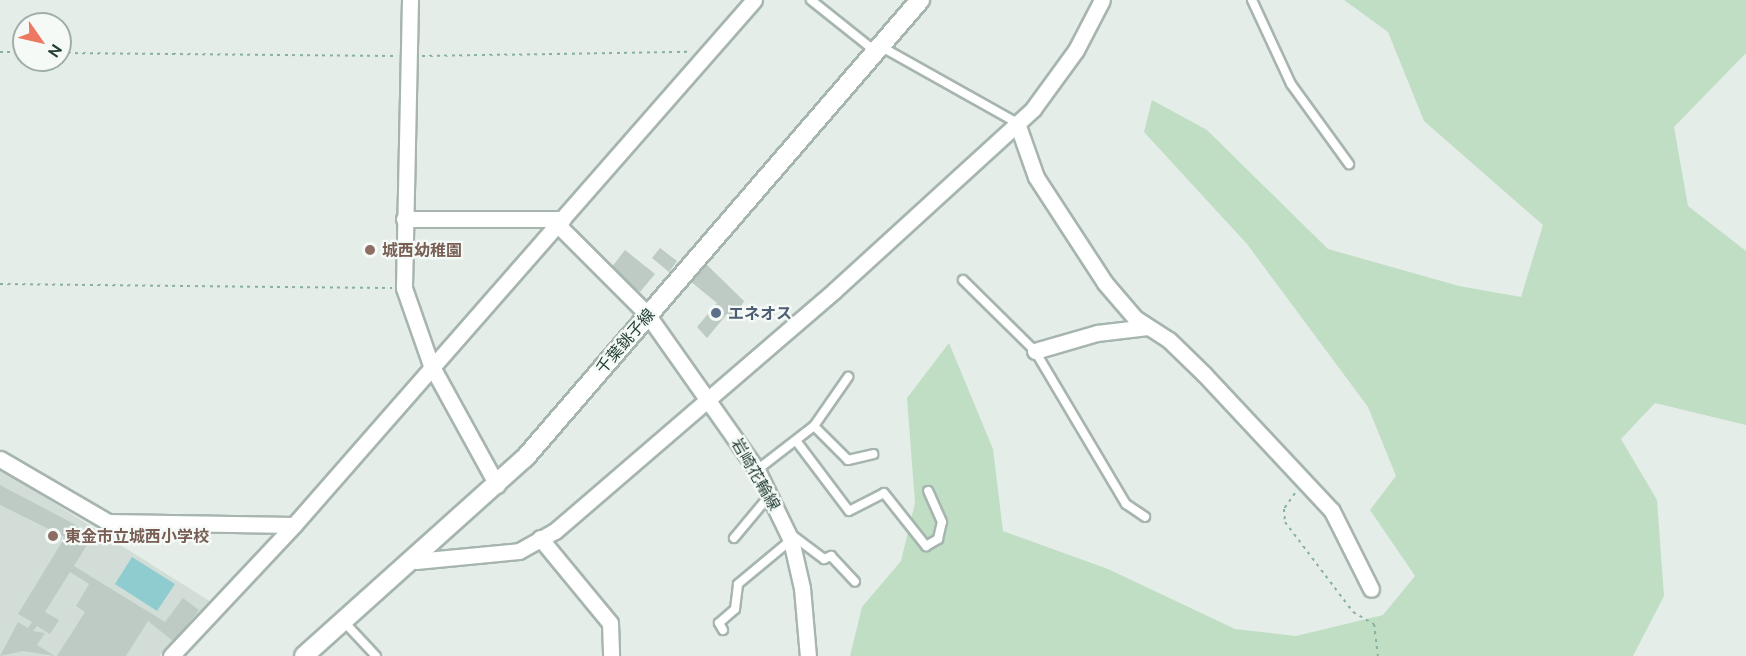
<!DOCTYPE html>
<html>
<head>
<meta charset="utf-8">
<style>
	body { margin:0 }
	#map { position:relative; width:1746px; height:656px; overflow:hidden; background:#e5ede9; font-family:Ubuntu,"Noto Sans JP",sans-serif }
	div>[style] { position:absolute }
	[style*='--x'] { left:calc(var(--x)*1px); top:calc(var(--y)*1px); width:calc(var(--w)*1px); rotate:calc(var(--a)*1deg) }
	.built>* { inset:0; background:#d3ddd8 }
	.green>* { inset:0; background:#bfdec4 }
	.water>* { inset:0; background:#8fccd0 }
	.building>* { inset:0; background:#bdcbc4 }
	.path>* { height:2px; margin-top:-1px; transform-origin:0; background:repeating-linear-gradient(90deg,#86b09f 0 3px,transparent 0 7.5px) }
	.roads { filter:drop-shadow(2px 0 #a7b5af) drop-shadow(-2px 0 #a7b5af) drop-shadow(0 2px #a7b5af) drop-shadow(0 -2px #a7b5af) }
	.service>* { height:8px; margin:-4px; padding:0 4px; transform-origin:4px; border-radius:4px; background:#fff }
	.minor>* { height:15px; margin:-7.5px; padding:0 7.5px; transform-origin:7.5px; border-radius:7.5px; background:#fff }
	.tertiary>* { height:18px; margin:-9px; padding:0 9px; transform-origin:9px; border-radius:9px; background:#fff }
	.dots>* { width:16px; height:16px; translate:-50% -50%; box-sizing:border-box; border:3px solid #f5faf7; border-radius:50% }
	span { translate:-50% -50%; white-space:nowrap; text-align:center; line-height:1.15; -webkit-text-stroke:4.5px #f5faf7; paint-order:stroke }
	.education-label { font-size:16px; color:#785e54; font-weight:700 }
	.left { translate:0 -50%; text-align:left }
	.service-label { font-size:16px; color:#4e5e75; font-weight:700 }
	.street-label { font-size:16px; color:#243f35 }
	.north { position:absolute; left:12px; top:12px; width:60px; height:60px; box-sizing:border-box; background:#f5faf7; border:2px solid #a1afa9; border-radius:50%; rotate:124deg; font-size:16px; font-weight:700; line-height:24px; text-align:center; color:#243f35 }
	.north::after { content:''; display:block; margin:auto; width:21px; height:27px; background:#ed7963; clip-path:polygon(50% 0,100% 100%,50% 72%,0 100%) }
</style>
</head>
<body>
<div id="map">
	<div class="built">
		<div style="clip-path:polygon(0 469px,211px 602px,159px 656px,0 656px)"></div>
	</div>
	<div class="green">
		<div style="clip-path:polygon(1344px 0,1746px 0,1746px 53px,1674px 127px,1688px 206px,1746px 251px,1746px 425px,1655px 403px,1621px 439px,1657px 500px,1664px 596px,1633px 656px,850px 656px,862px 607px,901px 561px,915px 503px,907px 398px,949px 343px,993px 449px,1003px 531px,1108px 569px,1235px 629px,1296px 636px,1383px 615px,1415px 576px,1370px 510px,1396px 476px,1368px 407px,1247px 244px,1144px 132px,1152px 100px,1207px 130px,1328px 249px,1459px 286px,1521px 297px,1543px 225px,1424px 121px,1388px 32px)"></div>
	</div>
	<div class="water">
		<div style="clip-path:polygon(132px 557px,175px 584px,157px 611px,115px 584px)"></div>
	</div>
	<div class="building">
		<div style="clip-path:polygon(660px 248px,677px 261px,669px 272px,652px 258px)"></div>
		<div style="clip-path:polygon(625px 250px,655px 274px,640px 292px,611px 268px)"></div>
		<div style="clip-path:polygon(705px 263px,744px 301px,734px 320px,727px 314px,707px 338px,697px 327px,717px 303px,690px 281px)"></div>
		<div style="clip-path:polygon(0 485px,76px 525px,90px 540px,74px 566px,165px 622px,183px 598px,199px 610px,174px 642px,148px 621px,126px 656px,57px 656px,85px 612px,76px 606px,89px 584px,70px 572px,45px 612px,59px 620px,50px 634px,37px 626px,33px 631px,45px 633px,37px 645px,55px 656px,23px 651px,0 656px,18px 622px,28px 628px,32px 622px,18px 614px,65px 537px,0 505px)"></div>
	</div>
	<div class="path">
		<div style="--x:0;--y:52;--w:24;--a:0"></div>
		<div style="--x:60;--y:53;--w:336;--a:0.5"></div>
		<div style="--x:422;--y:56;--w:268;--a:-0.9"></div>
		<div style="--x:0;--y:284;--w:392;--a:0.6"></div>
		<div style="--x:1295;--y:493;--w:19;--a:125"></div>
		<div style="--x:1284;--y:509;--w:13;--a:86"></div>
		<div style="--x:1285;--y:522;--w:113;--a:52.9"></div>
		<div style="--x:1353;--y:612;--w:24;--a:30"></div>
		<div style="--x:1374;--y:624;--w:32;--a:83"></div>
	</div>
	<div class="roads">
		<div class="service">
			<div style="--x:811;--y:0;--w:82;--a:38.6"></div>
			<div style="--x:1252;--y:0;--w:93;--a:65.1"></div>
			<div style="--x:1291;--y:84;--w:99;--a:54.1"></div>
			<div style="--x:880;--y:46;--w:157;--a:29.3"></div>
			<div style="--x:963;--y:280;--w:101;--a:44.6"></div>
			<div style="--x:1035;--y:351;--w:178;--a:59.3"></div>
			<div style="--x:1126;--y:504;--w:23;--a:34"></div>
			<div style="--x:814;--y:426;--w:48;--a:45"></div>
			<div style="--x:848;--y:460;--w:26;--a:-13"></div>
			<div style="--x:797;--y:442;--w:86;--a:53"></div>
			<div style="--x:849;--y:511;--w:39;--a:-27"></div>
			<div style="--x:884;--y:493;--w:68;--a:51.6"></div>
			<div style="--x:926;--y:546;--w:14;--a:-30"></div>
			<div style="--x:938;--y:539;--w:17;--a:-77"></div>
			<div style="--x:942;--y:522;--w:34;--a:-114"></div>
			<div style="--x:757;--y:470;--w:72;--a:-37.7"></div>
			<div style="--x:814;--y:426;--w:60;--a:-55.2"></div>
			<div style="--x:788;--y:532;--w:45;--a:36.9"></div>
			<div style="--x:824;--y:559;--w:8;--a:-23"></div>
			<div style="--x:831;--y:556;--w:35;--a:47"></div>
			<div style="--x:734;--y:538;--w:56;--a:-50.1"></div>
			<div style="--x:345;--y:623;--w:45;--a:46.8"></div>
			<div style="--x:723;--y:630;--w:8;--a:-120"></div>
			<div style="--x:719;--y:623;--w:21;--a:-41"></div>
			<div style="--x:735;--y:609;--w:25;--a:-83"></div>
			<div style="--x:738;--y:584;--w:69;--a:-39.7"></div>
		</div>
		<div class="minor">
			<div style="--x:410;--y:0;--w:288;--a:91.2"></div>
			<div style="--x:404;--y:288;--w:82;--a:70.7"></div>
			<div style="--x:431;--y:365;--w:137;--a:61.2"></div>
			<div style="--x:1017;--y:123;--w:57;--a:70.6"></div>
			<div style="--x:1036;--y:177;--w:126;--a:56.9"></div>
			<div style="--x:1105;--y:283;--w:46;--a:49.4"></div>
			<div style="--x:1135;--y:318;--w:40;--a:32.9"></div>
			<div style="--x:1169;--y:340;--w:49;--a:44.2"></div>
			<div style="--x:1204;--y:374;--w:187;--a:46.9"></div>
			<div style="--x:1332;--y:511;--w:87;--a:63.4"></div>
			<div style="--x:404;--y:219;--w:159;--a:0"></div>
			<div style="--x:558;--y:225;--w:126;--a:45"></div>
			<div style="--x:647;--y:314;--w:191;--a:54.8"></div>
			<div style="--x:757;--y:470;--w:78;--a:64.1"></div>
			<div style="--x:791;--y:540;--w:49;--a:77.1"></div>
			<div style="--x:802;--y:588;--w:68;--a:85"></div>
			<div style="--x:1035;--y:351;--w:65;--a:-16.2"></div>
			<div style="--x:1097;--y:333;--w:51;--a:-6.7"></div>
			<div style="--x:0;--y:459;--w:125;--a:30.3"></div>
			<div style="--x:108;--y:522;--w:186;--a:0.9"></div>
			<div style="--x:540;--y:538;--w:110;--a:50.5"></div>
			<div style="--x:610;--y:623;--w:33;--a:88"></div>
			<div style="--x:416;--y:561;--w:103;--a:-5.5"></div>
			<div style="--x:519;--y:551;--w:41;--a:-29.1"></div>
			<div style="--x:555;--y:531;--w:369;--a:-40.7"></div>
			<div style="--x:835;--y:290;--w:268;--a:-42.4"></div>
			<div style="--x:1033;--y:109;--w:73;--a:-53.9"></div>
			<div style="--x:1076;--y:50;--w:56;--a:-62.5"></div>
			<div style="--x:171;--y:656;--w:180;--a:-46.8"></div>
			<div style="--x:294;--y:525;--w:698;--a:-48.78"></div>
		</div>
		<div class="tertiary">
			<div style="--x:304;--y:656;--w:297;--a:-41.9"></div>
			<div style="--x:525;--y:458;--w:605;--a:-49.22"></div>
		</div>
	</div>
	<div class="dots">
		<div style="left:370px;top:250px;background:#8d6e63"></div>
		<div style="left:716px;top:313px;background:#5c6f8a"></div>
		<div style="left:53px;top:536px;background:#8d6e63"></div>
	</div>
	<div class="education-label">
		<span class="left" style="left:382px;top:250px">城西幼稚園</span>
		<span class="left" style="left:65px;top:536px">東金市立城西小学校</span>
	</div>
	<div class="service-label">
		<span class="left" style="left:728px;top:313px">エネオス</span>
	</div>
	<div class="street-label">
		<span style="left:625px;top:341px;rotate:-49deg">千葉銚子線</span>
		<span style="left:756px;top:474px;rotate:60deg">岩崎花輪線</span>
	</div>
	<div class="north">N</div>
</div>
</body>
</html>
